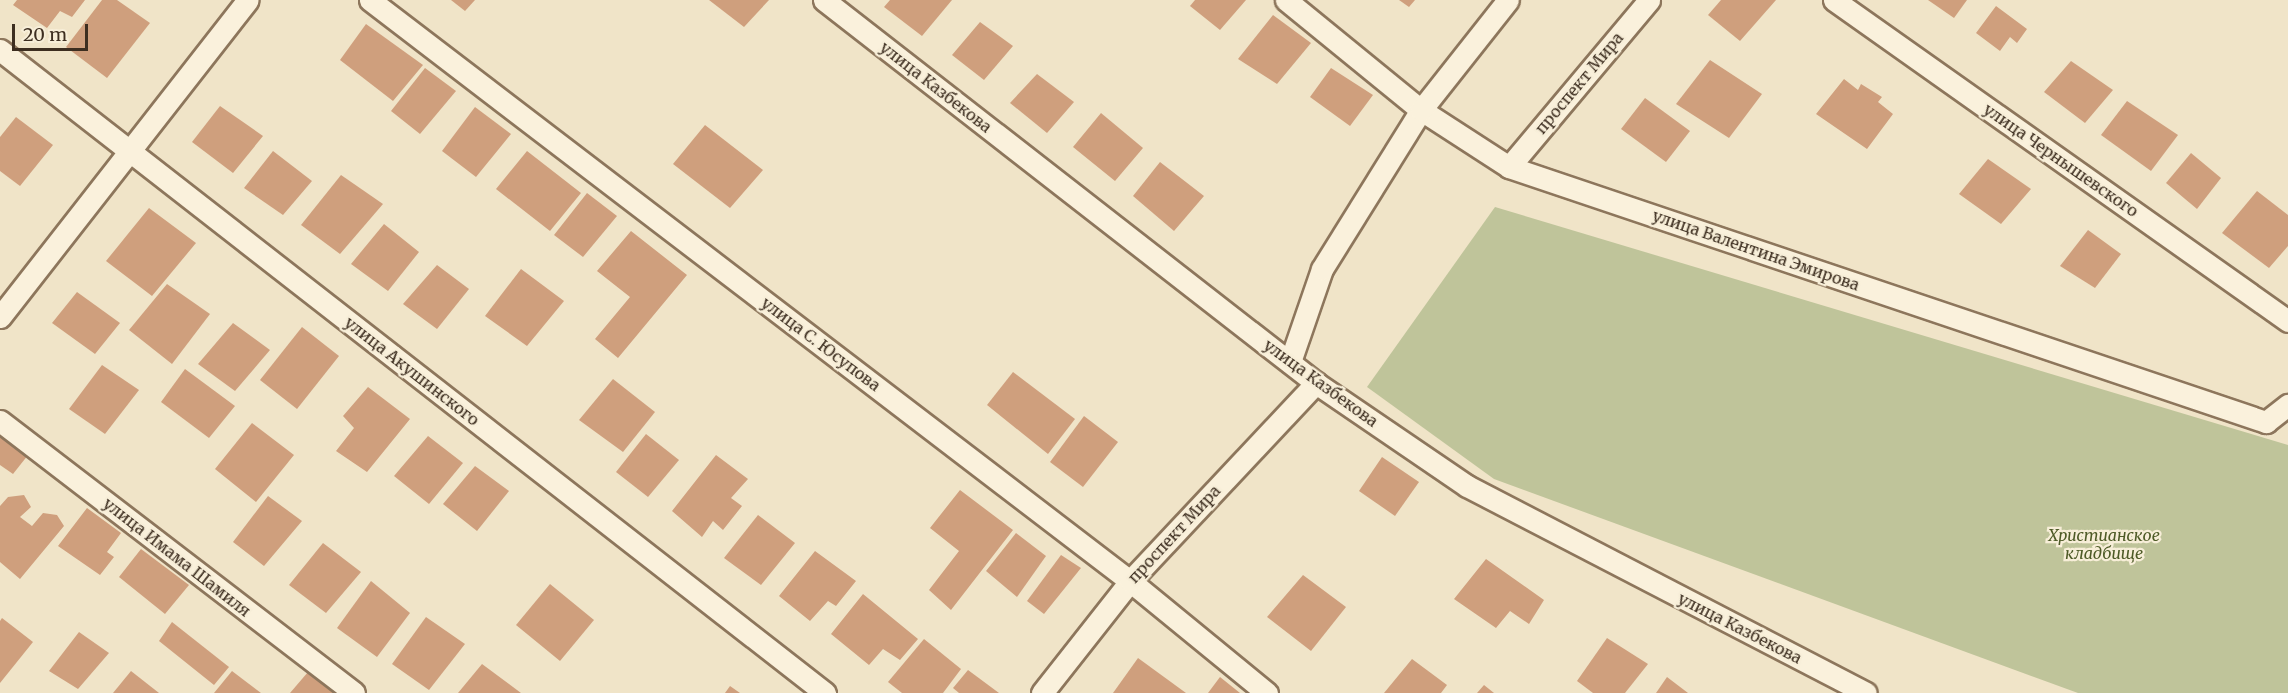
<!DOCTYPE html>
<html>
<head>
<meta charset="utf-8">
<style>
	body { margin:0 }
	#map { position:relative; width:2288px; height:693px; overflow:hidden; background:#f0e4c8; font-family:Merriweather,serif }
	div>[style] { position:absolute }
	[style*='--x'] { left:calc(var(--x)*1px); top:calc(var(--y)*1px); width:calc(var(--w)*1px); rotate:calc(var(--a)*1deg) }
	.cemetery>* { inset:0; background:#bfc49a }
	.building>* { inset:0; background:#cf9f7d }
	.roads { filter:drop-shadow(2px 0 #8d765c) drop-shadow(-2px 0 #8d765c) drop-shadow(0 2px #8d765c) drop-shadow(0 -2px #8d765c) }
	.street>* { height:21px; margin:-10.5px; padding:0 10.5px; transform-origin:10.5px; border-radius:10.5px; background:#faf1dc }
	span { translate:-50% -50%; white-space:nowrap; text-align:center; line-height:1.15; -webkit-text-stroke:4.5px #f7eed8; paint-order:stroke }
	.street-label { font-size:16px; color:#3d2e20 }
	.park-label { font-size:16px; color:#4d5a26; font-style:italic }
	.scale { position:absolute; left:12px; top:24px; width:76px; height:27px; box-sizing:border-box; border:3px solid #3d2e20; border-top:0; padding-left:8px; font-size:18px; line-height:21px; white-space:nowrap; color:#3d2e20; -webkit-text-stroke:4px #f7eed8; paint-order:stroke }
</style>
</head>
<body>
<div id="map">
	<div class="cemetery">
		<div style="clip-path:polygon(1495px 207px,2288px 445px,2288px 693px,2078px 693px,1494px 479px,1367px 387px)"></div>
	</div>
	<div class="building">
		<div style="clip-path:polygon(17px 0,85px 0,72px 17px,60px 11px,47px 28px,13px 5px)"></div>
		<div style="clip-path:polygon(102px 0,117px 0,150px 23px,107px 78px,66px 47px)"></div>
		<div style="clip-path:polygon(451px 0,475px 0,465px 11px)"></div>
		<div style="clip-path:polygon(709px 0,769px 0,744px 27px)"></div>
		<div style="clip-path:polygon(890px 0,952px 0,922px 36px,884px 7px)"></div>
		<div style="clip-path:polygon(1195px 0,1246px 0,1220px 30px,1190px 6px)"></div>
		<div style="clip-path:polygon(1399px 0,1415px 0,1409px 7px)"></div>
		<div style="clip-path:polygon(1721px 0,1776px 0,1740px 41px,1708px 15px)"></div>
		<div style="clip-path:polygon(1928px 0,1967px 0,1954px 18px)"></div>
		<div style="clip-path:polygon(1996px 6px,2027px 29px,2017px 43px,2010px 37px,2000px 51px,1976px 33px)"></div>
		<div style="clip-path:polygon(1273px 15px,1311px 43px,1277px 84px,1238px 59px)"></div>
		<div style="clip-path:polygon(980px 22px,1013px 46px,984px 80px,952px 55px)"></div>
		<div style="clip-path:polygon(366px 24px,423px 65px,393px 101px,340px 60px)"></div>
		<div style="clip-path:polygon(1710px 60px,1762px 94px,1729px 138px,1676px 104px)"></div>
		<div style="clip-path:polygon(2071px 61px,2113px 90px,2085px 123px,2044px 92px)"></div>
		<div style="clip-path:polygon(425px 68px,456px 91px,420px 134px,391px 111px)"></div>
		<div style="clip-path:polygon(1331px 68px,1373px 95px,1350px 126px,1310px 97px)"></div>
		<div style="clip-path:polygon(1037px 74px,1074px 102px,1047px 133px,1010px 103px)"></div>
		<div style="clip-path:polygon(1844px 79px,1858px 90px,1861px 84px,1882px 97px,1878px 102px,1893px 114px,1867px 149px,1816px 114px)"></div>
		<div style="clip-path:polygon(1645px 98px,1690px 131px,1666px 162px,1621px 129px)"></div>
		<div style="clip-path:polygon(2127px 101px,2178px 135px,2151px 171px,2101px 135px)"></div>
		<div style="clip-path:polygon(220px 106px,263px 136px,233px 173px,192px 142px)"></div>
		<div style="clip-path:polygon(475px 107px,511px 134px,476px 177px,442px 151px)"></div>
		<div style="clip-path:polygon(1101px 113px,1143px 148px,1115px 181px,1073px 147px)"></div>
		<div style="clip-path:polygon(16px 117px,53px 145px,20px 186px,0 171px,0 137px)"></div>
		<div style="clip-path:polygon(705px 125px,763px 170px,730px 208px,673px 164px)"></div>
		<div style="clip-path:polygon(273px 151px,312px 181px,283px 215px,244px 188px)"></div>
		<div style="clip-path:polygon(527px 151px,581px 193px,550px 231px,496px 189px)"></div>
		<div style="clip-path:polygon(2191px 153px,2221px 178px,2197px 209px,2166px 183px)"></div>
		<div style="clip-path:polygon(1988px 159px,2031px 189px,2001px 224px,1959px 194px)"></div>
		<div style="clip-path:polygon(1160px 162px,1204px 196px,1174px 231px,1133px 196px)"></div>
		<div style="clip-path:polygon(341px 175px,383px 204px,340px 254px,301px 225px)"></div>
		<div style="clip-path:polygon(2257px 191px,2288px 215px,2288px 246px,2269px 268px,2222px 233px)"></div>
		<div style="clip-path:polygon(587px 193px,617px 216px,583px 257px,554px 235px)"></div>
		<div style="clip-path:polygon(149px 208px,196px 243px,152px 296px,106px 261px)"></div>
		<div style="clip-path:polygon(384px 224px,419px 252px,388px 291px,351px 264px)"></div>
		<div style="clip-path:polygon(2088px 230px,2121px 254px,2095px 288px,2060px 266px)"></div>
		<div style="clip-path:polygon(631px 231px,687px 275px,618px 358px,595px 339px,630px 297px,597px 271px)"></div>
		<div style="clip-path:polygon(437px 265px,469px 289px,437px 329px,403px 304px)"></div>
		<div style="clip-path:polygon(521px 269px,564px 301px,527px 346px,485px 316px)"></div>
		<div style="clip-path:polygon(167px 284px,210px 314px,172px 364px,129px 330px)"></div>
		<div style="clip-path:polygon(77px 292px,120px 323px,95px 354px,52px 323px)"></div>
		<div style="clip-path:polygon(233px 323px,270px 350px,235px 391px,198px 364px)"></div>
		<div style="clip-path:polygon(302px 327px,339px 356px,297px 409px,260px 380px)"></div>
		<div style="clip-path:polygon(102px 365px,139px 390px,105px 434px,69px 409px)"></div>
		<div style="clip-path:polygon(185px 369px,235px 406px,209px 438px,161px 402px)"></div>
		<div style="clip-path:polygon(1013px 372px,1075px 419px,1048px 454px,987px 405px)"></div>
		<div style="clip-path:polygon(613px 379px,655px 412px,623px 452px,579px 420px)"></div>
		<div style="clip-path:polygon(368px 387px,410px 419px,367px 472px,336px 451px,354px 428px,343px 416px)"></div>
		<div style="clip-path:polygon(1084px 416px,1118px 442px,1083px 487px,1050px 462px)"></div>
		<div style="clip-path:polygon(252px 423px,294px 455px,256px 502px,215px 469px)"></div>
		<div style="clip-path:polygon(0 425px,32px 450px,13px 474px,0 465px)"></div>
		<div style="clip-path:polygon(646px 434px,679px 460px,648px 497px,616px 472px)"></div>
		<div style="clip-path:polygon(428px 436px,463px 463px,429px 504px,394px 476px)"></div>
		<div style="clip-path:polygon(716px 455px,748px 479px,731px 498px,742px 506px,723px 530px,713px 521px,702px 537px,672px 511px)"></div>
		<div style="clip-path:polygon(1382px 457px,1419px 482px,1395px 516px,1359px 491px)"></div>
		<div style="clip-path:polygon(475px 466px,509px 491px,477px 531px,443px 504px)"></div>
		<div style="clip-path:polygon(960px 490px,1013px 530px,951px 610px,929px 590px,959px 551px,930px 528px)"></div>
		<div style="clip-path:polygon(24px 495px,31px 507px,20px 517px,32px 526px,43px 513px,57px 515px,64px 526px,20px 579px,0 562px,0 506px,8px 497px)"></div>
		<div style="clip-path:polygon(268px 496px,302px 521px,264px 566px,233px 542px)"></div>
		<div style="clip-path:polygon(87px 508px,121px 533px,107px 552px,114px 557px,100px 575px,58px 546px)"></div>
		<div style="clip-path:polygon(758px 515px,795px 543px,761px 585px,724px 558px)"></div>
		<div style="clip-path:polygon(1016px 533px,1046px 556px,1017px 597px,986px 571px)"></div>
		<div style="clip-path:polygon(323px 543px,361px 572px,326px 613px,289px 585px)"></div>
		<div style="clip-path:polygon(141px 549px,189px 585px,165px 614px,119px 577px)"></div>
		<div style="clip-path:polygon(815px 551px,856px 581px,836px 606px,828px 601px,810px 621px,779px 596px)"></div>
		<div style="clip-path:polygon(1061px 555px,1081px 568px,1044px 614px,1027px 601px)"></div>
		<div style="clip-path:polygon(1486px 559px,1544px 600px,1529px 624px,1510px 611px,1496px 628px,1454px 599px)"></div>
		<div style="clip-path:polygon(1303px 575px,1346px 607px,1311px 651px,1267px 617px)"></div>
		<div style="clip-path:polygon(371px 581px,410px 613px,377px 657px,337px 628px)"></div>
		<div style="clip-path:polygon(550px 584px,594px 620px,560px 661px,516px 625px)"></div>
		<div style="clip-path:polygon(863px 594px,918px 639px,900px 660px,883px 649px,869px 665px,831px 634px)"></div>
		<div style="clip-path:polygon(426px 617px,465px 644px,429px 690px,392px 664px)"></div>
		<div style="clip-path:polygon(2px 618px,33px 642px,0 683px,0 621px)"></div>
		<div style="clip-path:polygon(172px 622px,229px 667px,214px 685px,159px 641px)"></div>
		<div style="clip-path:polygon(79px 632px,109px 653px,78px 689px,49px 671px)"></div>
		<div style="clip-path:polygon(1607px 638px,1648px 664px,1625px 693px,1593px 693px,1577px 681px)"></div>
		<div style="clip-path:polygon(924px 639px,961px 669px,943px 693px,902px 693px,888px 682px)"></div>
		<div style="clip-path:polygon(1138px 658px,1186px 693px,1113px 693px)"></div>
		<div style="clip-path:polygon(1412px 659px,1447px 685px,1441px 693px,1384px 693px)"></div>
		<div style="clip-path:polygon(482px 664px,521px 693px,458px 693px)"></div>
		<div style="clip-path:polygon(968px 670px,999px 693px,959px 693px,953px 688px)"></div>
		<div style="clip-path:polygon(131px 671px,159px 693px,113px 693px)"></div>
		<div style="clip-path:polygon(232px 671px,261px 693px,214px 693px)"></div>
		<div style="clip-path:polygon(308px 672px,336px 693px,290px 693px)"></div>
		<div style="clip-path:polygon(1220px 677px,1240px 693px,1208px 693px)"></div>
		<div style="clip-path:polygon(1667px 677px,1688px 693px,1656px 693px)"></div>
		<div style="clip-path:polygon(1484px 685px,1494px 693px,1477px 693px)"></div>
		<div style="clip-path:polygon(730px 686px,740px 693px,725px 693px)"></div>
	</div>
	<div class="roads">
		<div class="street">
			<div style="--x:370;--y:0;--w:957;--a:37.4"></div>
			<div style="--x:1130;--y:581;--w:177;--a:39.3"></div>
			<div style="--x:824;--y:0;--w:624;--a:37.9"></div>
			<div style="--x:1316;--y:383;--w:183;--a:34.3"></div>
			<div style="--x:1467;--y:486;--w:449;--a:27.4"></div>
			<div style="--x:1286;--y:0;--w:174;--a:39.2"></div>
			<div style="--x:1421;--y:110;--w:105;--a:32.9"></div>
			<div style="--x:1509;--y:167;--w:799;--a:18.62"></div>
			<div style="--x:2266;--y:422;--w:28;--a:-38"></div>
			<div style="--x:1834;--y:0;--w:556;--a:35.26"></div>
			<div style="--x:0;--y:50;--w:1046;--a:37.93"></div>
			<div style="--x:1509;--y:167;--w:218;--a:-50"></div>
			<div style="--x:0;--y:317;--w:402;--a:-52"></div>
			<div style="--x:1290;--y:362;--w:98;--a:-71"></div>
			<div style="--x:1322;--y:269;--w:187;--a:-58.1"></div>
			<div style="--x:1421;--y:110;--w:140;--a:-51.7"></div>
			<div style="--x:0;--y:421;--w:446;--a:37.5"></div>
			<div style="--x:1042;--y:693;--w:142;--a:-51.8"></div>
			<div style="--x:1130;--y:581;--w:272;--a:-46.8"></div>
		</div>
	</div>
	<div class="street-label">
		<span style="left:1579px;top:83px;rotate:-50deg">проспект Мира</span>
		<span style="left:936px;top:87px;rotate:38deg">улица Казбекова</span>
		<span style="left:2061px;top:160px;rotate:35deg">улица Чернышевского</span>
		<span style="left:1756px;top:250px;rotate:19deg">улица Валентина Эмирова</span>
		<span style="left:821px;top:344px;rotate:37deg">улица С. Юсупова</span>
		<span style="left:412px;top:371px;rotate:38deg">улица Акушинского</span>
		<span style="left:1321px;top:383px;rotate:36deg">улица Казбекова</span>
		<span style="left:1174px;top:534px;rotate:-47deg">проспект Мира</span>
		<span style="left:177px;top:557px;rotate:38deg">улица Имама Шамиля</span>
		<span style="left:1740px;top:628px;rotate:27deg">улица Казбекова</span>
	</div>
	<div class="park-label">
		<span style="left:2104px;top:544px">Христианское<br>кладбище</span>
	</div>
	<div class="scale">20 m</div>
</div>
</body>
</html>
